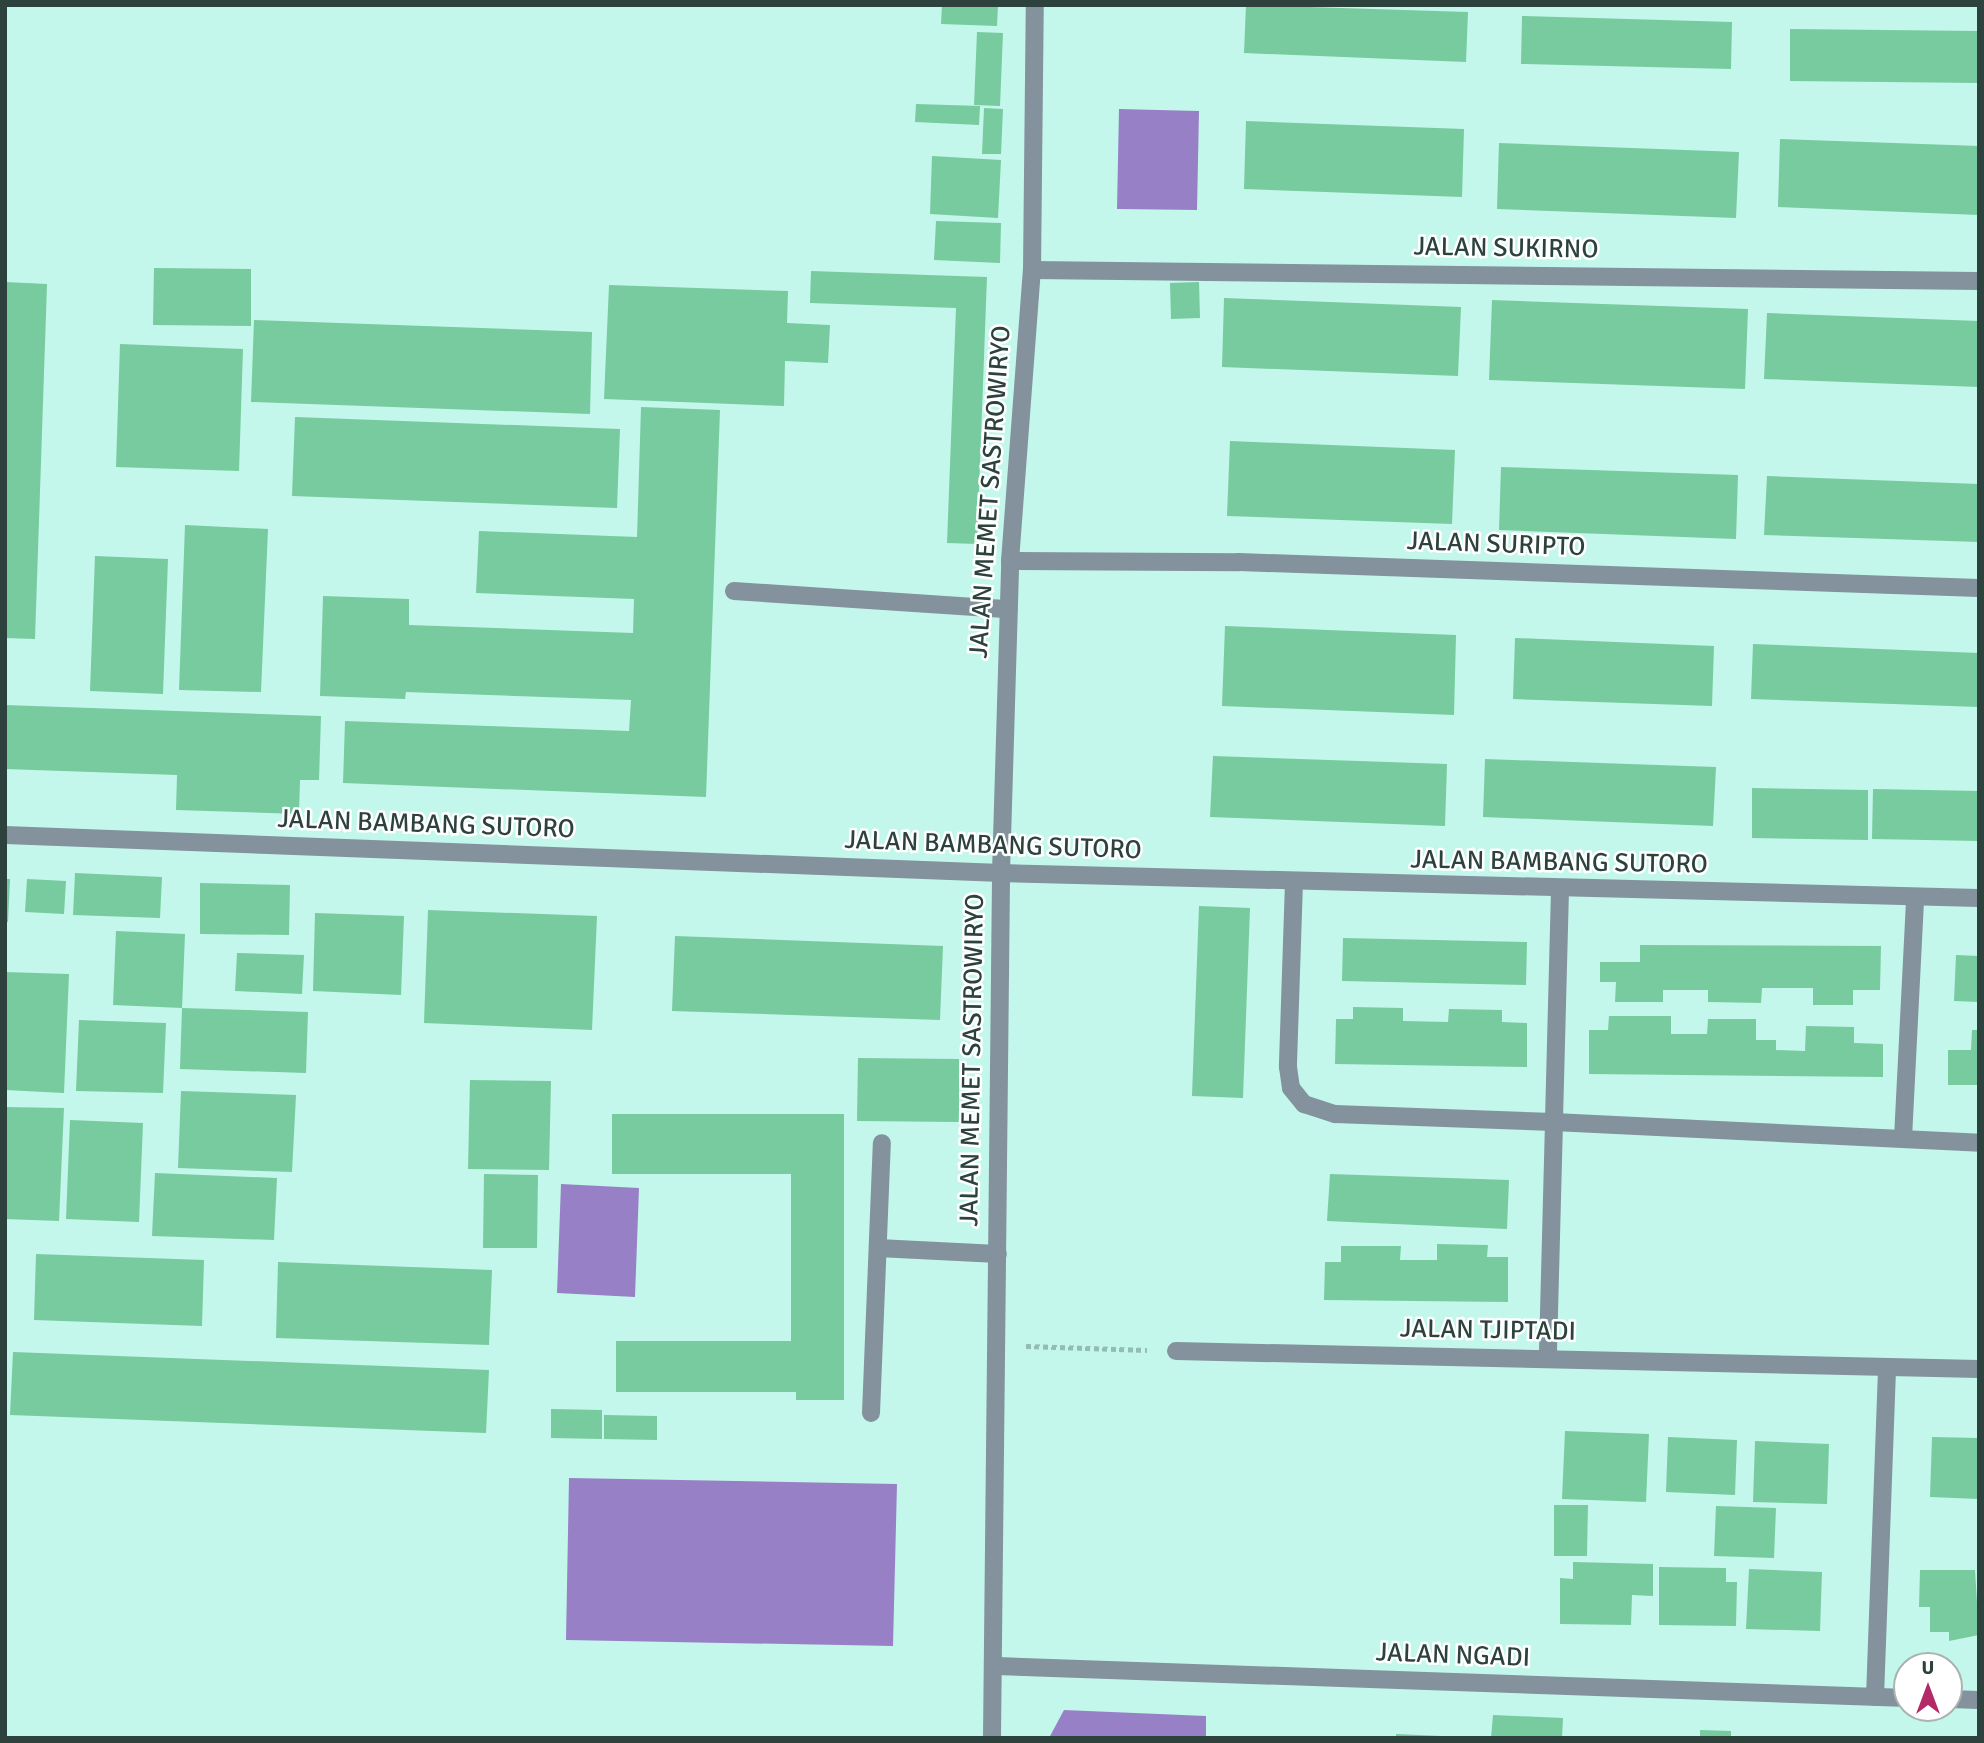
<!DOCTYPE html>
<html>
<head>
<meta charset="utf-8">
<style>
	body { margin:0 }
	#map { position:relative; width:1984px; height:1743px; overflow:hidden; background:#c4f7eb; font-family:Signika,sans-serif }
	div>[style] { position:absolute }
	[style*='--x'] { left:calc(var(--x)*1px); top:calc(var(--y)*1px); width:calc(var(--w)*1px); rotate:calc(var(--a)*1deg) }
	.water>* { inset:0; background:#9880c7 }
	.building>* { inset:0; background:#77cb9e }
	.path>* { height:4.5px; margin-top:-2.25px; transform-origin:0; background:repeating-linear-gradient(90deg,#93bcb2 0 5px,transparent 0 8.5px) }
	.minor>* { height:18px; margin:-9px; padding:0 9px; transform-origin:9px; border-radius:9px; background:#83929d }
	span { translate:-50% -50%; white-space:nowrap; text-align:center; line-height:1.15; -webkit-text-stroke:5px #fff; paint-order:stroke }
	.street-label { font-size:26px; color:#2d423d }
	.frame { position:absolute; inset:0; border:7px solid #2d423d; pointer-events:none }
	.north { position:absolute; left:1893px; top:1652px; width:70px; height:70px; box-sizing:border-box; background:#fff; border:2px solid #abb3b1; border-radius:50%; rotate:0deg; font-size:19px; font-weight:700; line-height:28px; text-align:center; color:#2d423d }
	.north::after { content:''; display:block; margin:auto; width:24px; height:32px; background:#b42a67; clip-path:polygon(50% 0,100% 100%,50% 72%,0 100%) }
</style>
</head>
<body>
<div id="map">
	<div class="water">
		<div style="clip-path:polygon(1119px 109px,1199px 111px,1197px 210px,1117px 209px)"></div>
		<div style="clip-path:polygon(561px 1184px,639px 1188px,635px 1297px,557px 1293px)"></div>
		<div style="clip-path:polygon(569px 1478px,897px 1484px,893px 1646px,566px 1640px)"></div>
		<div style="clip-path:polygon(1064px 1710px,1206px 1716px,1206px 1738px,1049px 1738px)"></div>
	</div>
	<div class="building">
		<div style="clip-path:polygon(942px 5px,998px 5px,997px 26px,941px 24px)"></div>
		<div style="clip-path:polygon(1246px 5px,1468px 12px,1466px 62px,1244px 53px)"></div>
		<div style="clip-path:polygon(1522px 16px,1732px 22px,1731px 69px,1521px 64px)"></div>
		<div style="clip-path:polygon(1790px 29px,1979px 31px,1979px 83px,1790px 81px)"></div>
		<div style="clip-path:polygon(977px 32px,1003px 33px,1000px 106px,974px 105px)"></div>
		<div style="clip-path:polygon(916px 104px,980px 106px,979px 125px,915px 122px)"></div>
		<div style="clip-path:polygon(984px 108px,1003px 109px,1001px 154px,982px 154px)"></div>
		<div style="clip-path:polygon(1246px 121px,1464px 129px,1462px 197px,1244px 189px)"></div>
		<div style="clip-path:polygon(1780px 139px,1979px 146px,1979px 215px,1778px 207px)"></div>
		<div style="clip-path:polygon(1499px 143px,1739px 152px,1736px 218px,1497px 209px)"></div>
		<div style="clip-path:polygon(932px 156px,1001px 160px,998px 218px,930px 214px)"></div>
		<div style="clip-path:polygon(936px 221px,1001px 223px,1000px 263px,934px 260px)"></div>
		<div style="clip-path:polygon(154px 268px,251px 269px,251px 326px,153px 325px)"></div>
		<div style="clip-path:polygon(811px 271px,987px 277px,977px 544px,947px 543px,956px 308px,810px 303px)"></div>
		<div style="clip-path:polygon(5px 282px,47px 284px,35px 639px,5px 638px)"></div>
		<div style="clip-path:polygon(1199px 282px,1200px 318px,1171px 319px,1170px 283px)"></div>
		<div style="clip-path:polygon(609px 285px,788px 291px,787px 323px,830px 325px,828px 363px,785px 361px,784px 406px,604px 399px)"></div>
		<div style="clip-path:polygon(1224px 298px,1461px 307px,1458px 376px,1222px 367px)"></div>
		<div style="clip-path:polygon(1492px 300px,1748px 309px,1745px 389px,1489px 380px)"></div>
		<div style="clip-path:polygon(1767px 313px,1979px 321px,1979px 387px,1764px 379px)"></div>
		<div style="clip-path:polygon(254px 320px,592px 332px,590px 414px,251px 402px)"></div>
		<div style="clip-path:polygon(120px 344px,243px 349px,239px 471px,116px 467px)"></div>
		<div style="clip-path:polygon(641px 407px,720px 410px,706px 797px,343px 783px,345px 721px,629px 731px,631px 700px,406px 692px,405px 699px,320px 696px,323px 596px,409px 599px,409px 625px,633px 633px,634px 599px,476px 593px,479px 531px,637px 537px)"></div>
		<div style="clip-path:polygon(295px 417px,620px 429px,617px 508px,292px 496px)"></div>
		<div style="clip-path:polygon(1230px 441px,1455px 450px,1452px 524px,1227px 516px)"></div>
		<div style="clip-path:polygon(1501px 467px,1738px 475px,1736px 539px,1499px 530px)"></div>
		<div style="clip-path:polygon(1767px 476px,1979px 484px,1979px 542px,1764px 535px)"></div>
		<div style="clip-path:polygon(185px 525px,268px 529px,261px 692px,179px 690px)"></div>
		<div style="clip-path:polygon(95px 556px,168px 559px,163px 694px,90px 691px)"></div>
		<div style="clip-path:polygon(1225px 626px,1456px 635px,1454px 715px,1222px 706px)"></div>
		<div style="clip-path:polygon(1515px 638px,1714px 646px,1712px 706px,1513px 699px)"></div>
		<div style="clip-path:polygon(1753px 644px,1979px 653px,1979px 707px,1751px 699px)"></div>
		<div style="clip-path:polygon(5px 705px,321px 716px,319px 780px,300px 780px,299px 814px,176px 810px,177px 775px,5px 769px)"></div>
		<div style="clip-path:polygon(1213px 756px,1447px 764px,1445px 826px,1210px 817px)"></div>
		<div style="clip-path:polygon(1485px 759px,1716px 767px,1713px 826px,1483px 817px)"></div>
		<div style="clip-path:polygon(1752px 788px,1868px 790px,1868px 840px,1752px 838px)"></div>
		<div style="clip-path:polygon(1873px 789px,1979px 791px,1979px 841px,1872px 839px)"></div>
		<div style="clip-path:polygon(75px 873px,162px 877px,160px 918px,73px 915px)"></div>
		<div style="clip-path:polygon(5px 879px,10px 879px,8px 922px,5px 922px)"></div>
		<div style="clip-path:polygon(27px 879px,66px 881px,64px 914px,25px 912px)"></div>
		<div style="clip-path:polygon(200px 883px,290px 885px,289px 935px,200px 934px)"></div>
		<div style="clip-path:polygon(1199px 906px,1250px 908px,1243px 1098px,1192px 1096px)"></div>
		<div style="clip-path:polygon(428px 910px,597px 916px,592px 1030px,424px 1023px)"></div>
		<div style="clip-path:polygon(315px 913px,404px 916px,401px 995px,313px 991px)"></div>
		<div style="clip-path:polygon(116px 931px,185px 934px,182px 1008px,113px 1005px)"></div>
		<div style="clip-path:polygon(675px 936px,943px 946px,940px 1020px,672px 1011px)"></div>
		<div style="clip-path:polygon(1343px 938px,1527px 942px,1526px 985px,1342px 981px)"></div>
		<div style="clip-path:polygon(1640px 945px,1881px 946px,1880px 990px,1853px 990px,1853px 1005px,1813px 1005px,1813px 988px,1762px 988px,1761px 1003px,1708px 1002px,1708px 990px,1663px 990px,1663px 1002px,1615px 1002px,1616px 982px,1600px 982px,1600px 962px,1640px 962px)"></div>
		<div style="clip-path:polygon(237px 953px,304px 955px,302px 994px,235px 991px)"></div>
		<div style="clip-path:polygon(1956px 955px,1979px 956px,1979px 1002px,1954px 1001px)"></div>
		<div style="clip-path:polygon(5px 972px,69px 974px,64px 1093px,5px 1090px)"></div>
		<div style="clip-path:polygon(1353px 1007px,1403px 1008px,1403px 1021px,1448px 1022px,1449px 1009px,1502px 1010px,1502px 1022px,1527px 1023px,1527px 1067px,1335px 1064px,1336px 1019px,1353px 1019px)"></div>
		<div style="clip-path:polygon(182px 1008px,308px 1012px,306px 1073px,180px 1069px)"></div>
		<div style="clip-path:polygon(1609px 1016px,1671px 1016px,1671px 1034px,1707px 1034px,1708px 1019px,1756px 1019px,1756px 1040px,1776px 1040px,1776px 1050px,1805px 1051px,1806px 1026px,1854px 1027px,1854px 1043px,1883px 1044px,1883px 1077px,1589px 1074px,1589px 1030px,1608px 1030px)"></div>
		<div style="clip-path:polygon(79px 1020px,166px 1023px,163px 1093px,76px 1091px)"></div>
		<div style="clip-path:polygon(1972px 1030px,1979px 1030px,1979px 1085px,1948px 1085px,1948px 1050px,1971px 1050px)"></div>
		<div style="clip-path:polygon(858px 1058px,959px 1059px,959px 1122px,857px 1121px)"></div>
		<div style="clip-path:polygon(470px 1080px,551px 1081px,549px 1170px,468px 1169px)"></div>
		<div style="clip-path:polygon(181px 1091px,296px 1095px,292px 1172px,178px 1168px)"></div>
		<div style="clip-path:polygon(5px 1107px,64px 1108px,59px 1221px,5px 1219px)"></div>
		<div style="clip-path:polygon(612px 1114px,844px 1114px,844px 1400px,796px 1400px,796px 1392px,616px 1392px,616px 1341px,791px 1341px,791px 1174px,612px 1174px)"></div>
		<div style="clip-path:polygon(70px 1120px,143px 1123px,139px 1222px,66px 1219px)"></div>
		<div style="clip-path:polygon(155px 1173px,277px 1178px,274px 1240px,152px 1236px)"></div>
		<div style="clip-path:polygon(484px 1174px,538px 1175px,537px 1248px,483px 1248px)"></div>
		<div style="clip-path:polygon(1330px 1174px,1509px 1180px,1507px 1229px,1327px 1221px)"></div>
		<div style="clip-path:polygon(1437px 1244px,1488px 1245px,1487px 1257px,1508px 1257px,1508px 1302px,1324px 1300px,1325px 1262px,1341px 1262px,1341px 1246px,1401px 1246px,1400px 1260px,1437px 1260px)"></div>
		<div style="clip-path:polygon(36px 1254px,204px 1260px,202px 1326px,34px 1320px)"></div>
		<div style="clip-path:polygon(278px 1262px,492px 1270px,489px 1345px,276px 1338px)"></div>
		<div style="clip-path:polygon(13px 1352px,489px 1370px,486px 1433px,10px 1415px)"></div>
		<div style="clip-path:polygon(551px 1409px,602px 1410px,602px 1439px,551px 1438px)"></div>
		<div style="clip-path:polygon(604px 1415px,657px 1416px,657px 1440px,604px 1439px)"></div>
		<div style="clip-path:polygon(1565px 1431px,1649px 1434px,1646px 1502px,1562px 1499px)"></div>
		<div style="clip-path:polygon(1668px 1437px,1737px 1440px,1735px 1495px,1666px 1492px)"></div>
		<div style="clip-path:polygon(1932px 1437px,1979px 1438px,1979px 1499px,1930px 1497px)"></div>
		<div style="clip-path:polygon(1755px 1441px,1829px 1444px,1827px 1504px,1753px 1502px)"></div>
		<div style="clip-path:polygon(1554px 1505px,1588px 1505px,1587px 1556px,1554px 1556px)"></div>
		<div style="clip-path:polygon(1716px 1506px,1776px 1508px,1774px 1558px,1714px 1556px)"></div>
		<div style="clip-path:polygon(1573px 1562px,1653px 1564px,1653px 1596px,1632px 1595px,1631px 1625px,1560px 1624px,1560px 1578px,1573px 1579px)"></div>
		<div style="clip-path:polygon(1659px 1567px,1726px 1568px,1726px 1582px,1737px 1582px,1736px 1626px,1659px 1625px)"></div>
		<div style="clip-path:polygon(1749px 1569px,1822px 1572px,1820px 1631px,1746px 1629px)"></div>
		<div style="clip-path:polygon(1920px 1570px,1975px 1570px,1979px 1635px,1949px 1641px,1949px 1632px,1930px 1632px,1930px 1607px,1919px 1607px)"></div>
		<div style="clip-path:polygon(1493px 1715px,1563px 1718px,1562px 1738px,1491px 1738px)"></div>
		<div style="clip-path:polygon(1700px 1730px,1731px 1731px,1731px 1738px,1700px 1738px)"></div>
		<div style="clip-path:polygon(1396px 1734px,1441px 1736px,1441px 1738px,1396px 1738px)"></div>
	</div>
	<div class="path">
		<div style="--x:1026;--y:1346;--w:121;--a:1.9"></div>
	</div>
	<div class="minor">
		<div style="--x:1032;--y:270;--w:947;--a:0.67"></div>
		<div style="--x:1010;--y:561;--w:229;--a:0.3"></div>
		<div style="--x:1239;--y:562;--w:740;--a:2.01"></div>
		<div style="--x:734;--y:591;--w:275;--a:3.8"></div>
		<div style="--x:5;--y:835;--w:997;--a:2.18"></div>
		<div style="--x:1001;--y:873;--w:978;--a:1.46"></div>
		<div style="--x:1294;--y:882;--w:185;--a:91.9"></div>
		<div style="--x:1288;--y:1067;--w:21;--a:82"></div>
		<div style="--x:1291;--y:1088;--w:21;--a:51"></div>
		<div style="--x:1304;--y:1104;--w:33;--a:18"></div>
		<div style="--x:1335;--y:1114;--w:219;--a:2.1"></div>
		<div style="--x:1554;--y:1122;--w:237;--a:91.5"></div>
		<div style="--x:1560;--y:890;--w:232;--a:91.5"></div>
		<div style="--x:1554;--y:1122;--w:426;--a:2.8"></div>
		<div style="--x:1903;--y:1138;--w:241;--a:-87.1"></div>
		<div style="--x:878;--y:1248;--w:120;--a:2.9"></div>
		<div style="--x:1176;--y:1351;--w:803;--a:1.28"></div>
		<div style="--x:871;--y:1413;--w:270;--a:-87.7"></div>
		<div style="--x:996;--y:1666;--w:912;--a:2.01"></div>
		<div style="--x:1875;--y:1697;--w:330;--a:-87.9"></div>
		<div style="--x:1949;--y:1699;--w:30;--a:2"></div>
		<div style="--x:992;--y:1738;--w:865;--a:-89.4"></div>
		<div style="--x:1001;--y:873;--w:312;--a:-88.3"></div>
		<div style="--x:1010;--y:561;--w:292;--a:-85.7"></div>
		<div style="--x:1032;--y:270;--w:265;--a:-89.4"></div>
	</div>
	<div class="street-label">
		<span style="left:1506px;top:249px;rotate:1deg">JALAN SUKIRNO</span>
		<span style="left:991px;top:492px;rotate:-86deg">JALAN MEMET SASTROWIRYO</span>
		<span style="left:1496px;top:545px;rotate:2deg">JALAN SURIPTO</span>
		<span style="left:426px;top:825px;rotate:2deg">JALAN BAMBANG SUTORO</span>
		<span style="left:993px;top:846px;rotate:2deg">JALAN BAMBANG SUTORO</span>
		<span style="left:1559px;top:863px;rotate:1deg">JALAN BAMBANG SUTORO</span>
		<span style="left:973px;top:1060px;rotate:-89deg">JALAN MEMET SASTROWIRYO</span>
		<span style="left:1488px;top:1331px;rotate:1deg">JALAN TJIPTADI</span>
		<span style="left:1453px;top:1656px;rotate:2deg">JALAN NGADI</span>
	</div>
	<div class="frame"></div>
	<div class="north">U</div>
</div>
</body>
</html>
